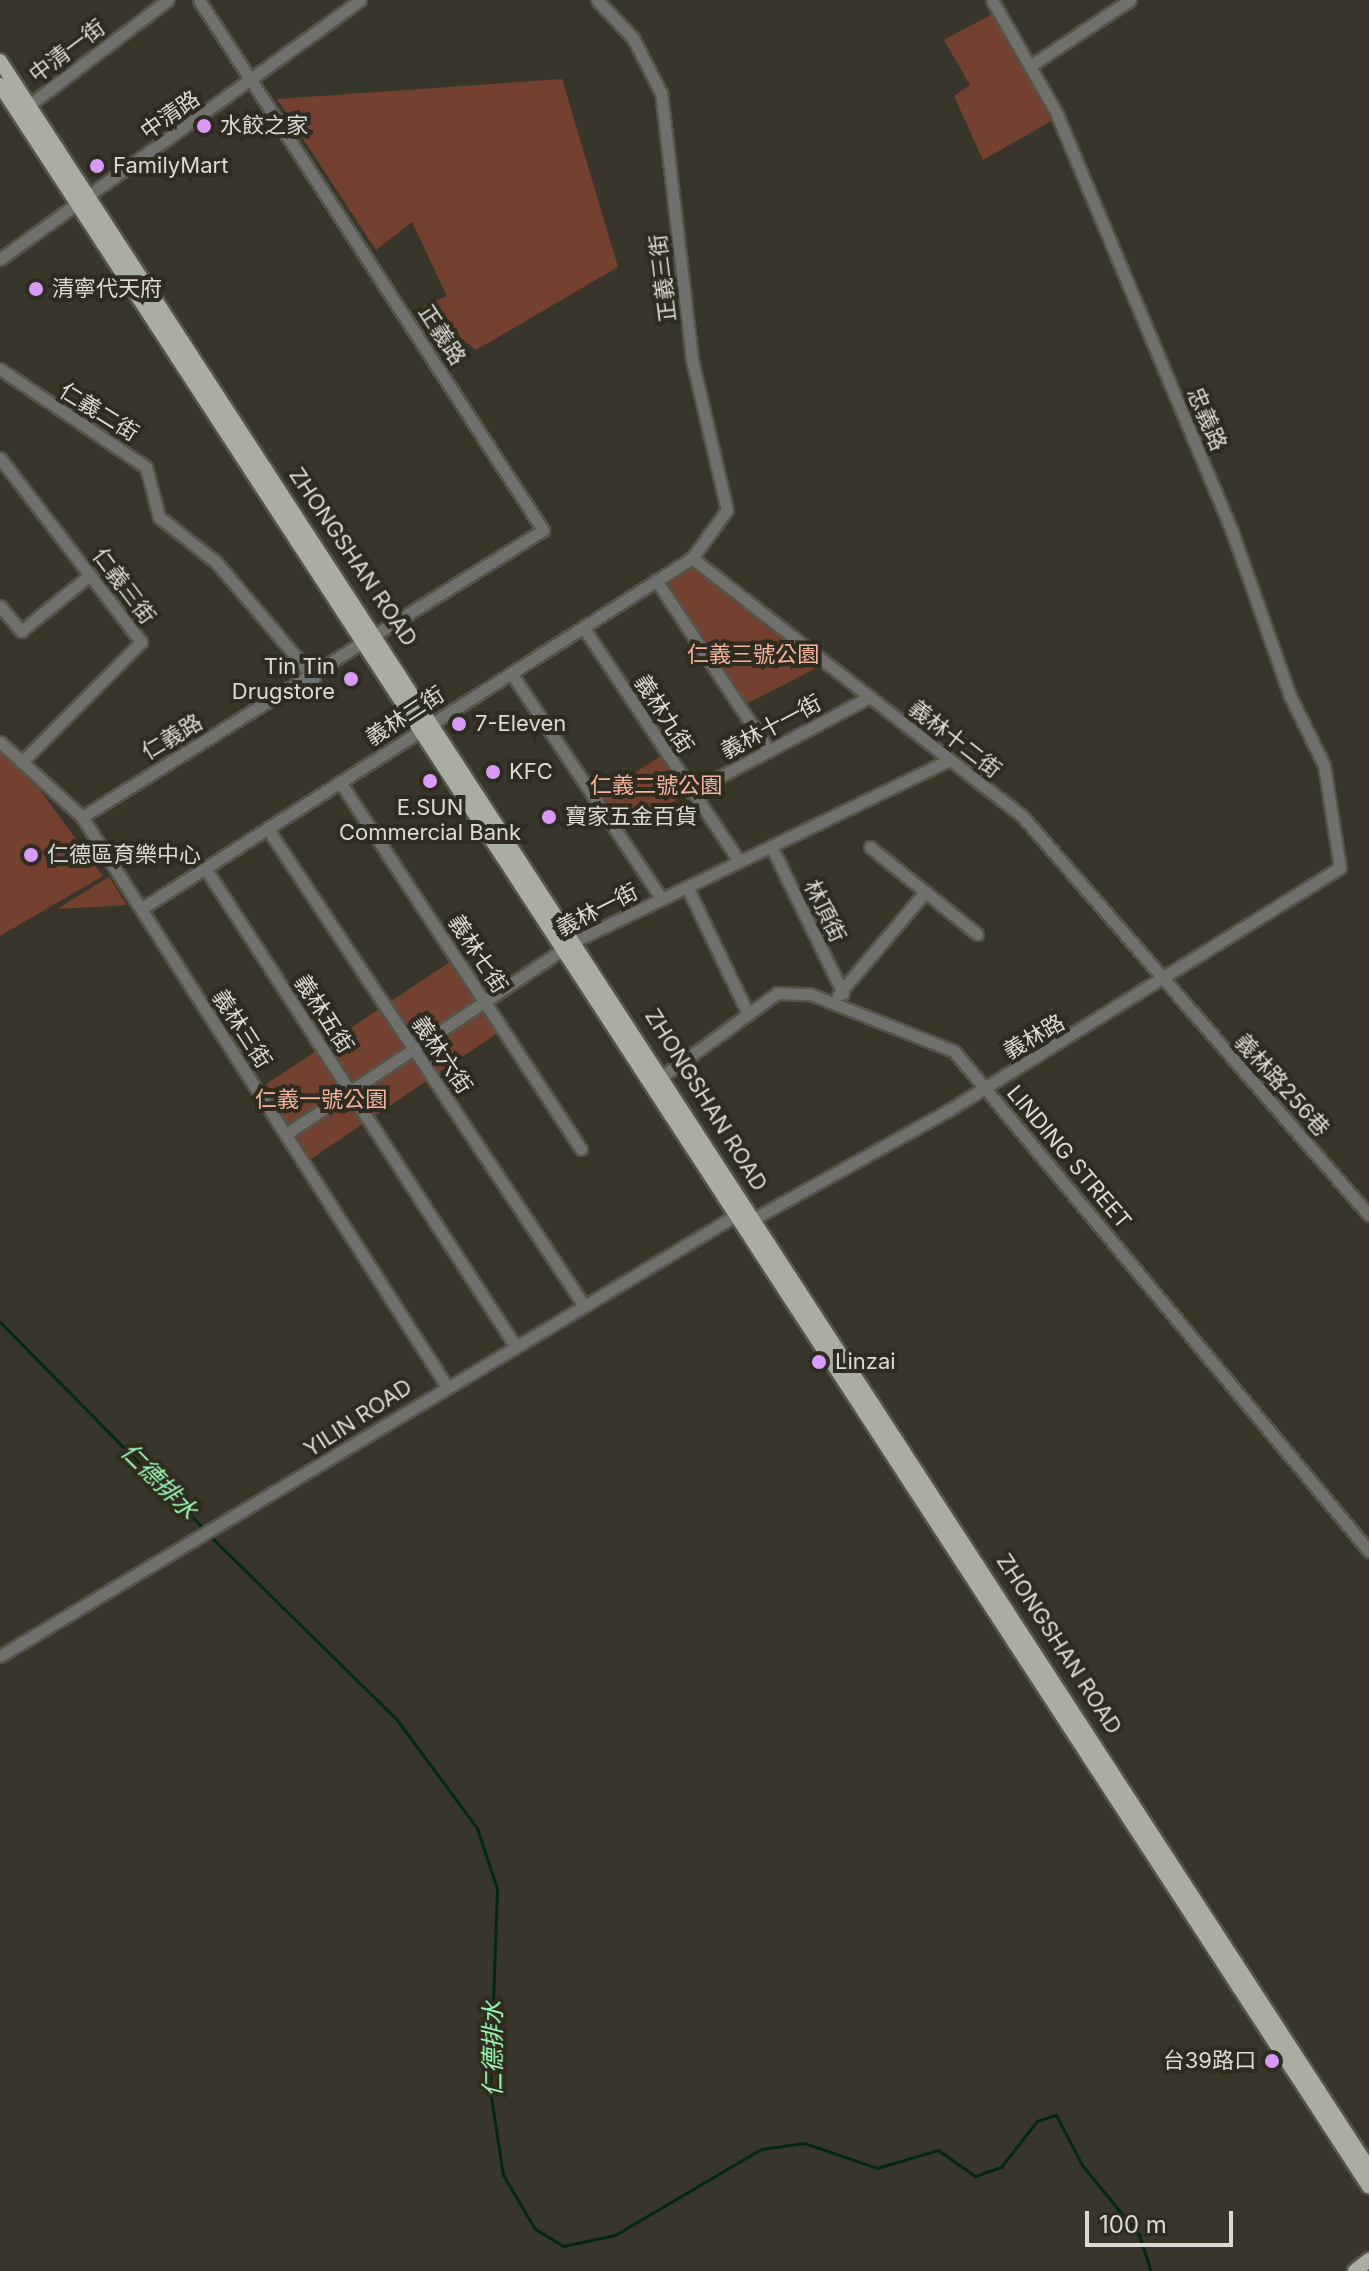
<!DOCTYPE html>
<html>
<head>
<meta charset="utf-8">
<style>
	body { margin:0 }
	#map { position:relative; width:1369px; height:2271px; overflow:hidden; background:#38352b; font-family:Inter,"Noto Sans TC",sans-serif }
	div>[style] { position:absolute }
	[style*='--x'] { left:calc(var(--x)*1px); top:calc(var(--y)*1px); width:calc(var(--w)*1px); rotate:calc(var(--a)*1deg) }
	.green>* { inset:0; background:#744130 }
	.stream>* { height:3px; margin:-1.5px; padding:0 1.5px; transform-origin:1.5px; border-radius:1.5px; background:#01280e }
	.roads { filter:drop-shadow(2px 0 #565349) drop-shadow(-2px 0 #565349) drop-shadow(0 2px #565349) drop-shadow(0 -2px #565349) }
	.minor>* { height:11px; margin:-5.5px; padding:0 5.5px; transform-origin:5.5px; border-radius:5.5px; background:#70716c }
	.major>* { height:14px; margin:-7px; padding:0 7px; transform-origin:7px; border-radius:7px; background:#a9ada2 }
	.dots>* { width:22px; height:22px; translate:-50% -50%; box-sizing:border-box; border:4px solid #2e2b21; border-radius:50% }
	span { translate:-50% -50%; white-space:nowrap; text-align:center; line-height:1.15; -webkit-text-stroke:8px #2e2b21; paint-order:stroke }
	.street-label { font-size:22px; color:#dcdad4 }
	.poi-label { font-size:22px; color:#dcdad4 }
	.left { translate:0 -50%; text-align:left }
	.right { translate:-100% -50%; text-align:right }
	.park-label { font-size:22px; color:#f4b39e }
	.water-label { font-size:24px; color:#9cfdb3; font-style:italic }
	.scale { position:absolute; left:1085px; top:2211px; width:148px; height:36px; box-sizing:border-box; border:4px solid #dcdad4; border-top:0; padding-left:10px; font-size:24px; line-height:28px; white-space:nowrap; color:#dcdad4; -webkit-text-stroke:6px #2e2b21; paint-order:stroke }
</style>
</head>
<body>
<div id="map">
	<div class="green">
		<div style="clip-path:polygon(996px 12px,1053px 120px,983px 160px,954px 96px,970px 85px,944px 40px)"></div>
		<div style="clip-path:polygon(562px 79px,618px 267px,476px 350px,422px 307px,447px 296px,412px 222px,376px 250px,277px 99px)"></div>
		<div style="clip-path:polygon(692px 558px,826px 663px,740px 707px,656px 580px)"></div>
		<div style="clip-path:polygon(0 748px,32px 779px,103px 876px,0 936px)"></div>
		<div style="clip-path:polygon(666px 753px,691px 792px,616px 832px,594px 798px)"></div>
		<div style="clip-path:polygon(109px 877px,127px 905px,57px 909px)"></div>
		<div style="clip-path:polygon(453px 960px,499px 1032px,308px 1161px,259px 1089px)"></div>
	</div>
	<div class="stream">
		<div style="--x:0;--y:1322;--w:292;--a:45.4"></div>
		<div style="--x:210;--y:1536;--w:262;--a:44.5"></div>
		<div style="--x:397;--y:1720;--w:134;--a:53.5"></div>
		<div style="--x:477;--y:1828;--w:64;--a:71.8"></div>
		<div style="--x:497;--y:1889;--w:201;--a:92"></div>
		<div style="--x:490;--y:2090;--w:86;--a:81.3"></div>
		<div style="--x:503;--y:2175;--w:63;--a:59.3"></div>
		<div style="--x:535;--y:2229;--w:33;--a:31"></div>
		<div style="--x:563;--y:2246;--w:53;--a:-11.9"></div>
		<div style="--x:615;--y:2235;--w:169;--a:-30.5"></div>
		<div style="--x:761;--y:2149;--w:43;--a:-7.9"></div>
		<div style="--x:804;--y:2143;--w:77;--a:18.9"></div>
		<div style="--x:877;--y:2168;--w:64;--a:-16.4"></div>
		<div style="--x:938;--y:2150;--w:45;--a:35.1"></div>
		<div style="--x:975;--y:2176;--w:28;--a:-19"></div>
		<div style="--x:1001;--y:2167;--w:58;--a:-52"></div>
		<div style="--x:1037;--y:2121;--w:20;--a:-18"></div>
		<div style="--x:1056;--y:2115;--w:56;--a:62.5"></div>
		<div style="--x:1082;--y:2165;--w:90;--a:50.8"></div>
		<div style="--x:1139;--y:2235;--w:38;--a:72"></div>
	</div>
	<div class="roads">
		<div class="minor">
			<div style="--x:1033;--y:64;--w:116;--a:-33.4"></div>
			<div style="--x:29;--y:105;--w:174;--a:-37.1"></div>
			<div style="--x:0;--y:259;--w:443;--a:-35.7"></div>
			<div style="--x:0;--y:369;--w:176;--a:33.9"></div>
			<div style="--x:146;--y:467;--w:52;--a:75.4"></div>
			<div style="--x:159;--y:517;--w:73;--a:38.3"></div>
			<div style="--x:216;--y:562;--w:152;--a:49.8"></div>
			<div style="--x:0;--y:458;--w:232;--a:52.5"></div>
			<div style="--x:141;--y:642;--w:170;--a:134.8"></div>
			<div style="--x:692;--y:558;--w:420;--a:38"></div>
			<div style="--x:1023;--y:817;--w:527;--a:49"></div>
			<div style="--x:656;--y:580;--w:205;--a:56.5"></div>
			<div style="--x:0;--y:606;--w:33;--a:50"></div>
			<div style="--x:21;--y:631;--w:89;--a:-39.1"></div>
			<div style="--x:583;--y:627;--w:281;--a:56.3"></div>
			<div style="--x:511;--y:673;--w:272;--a:56.3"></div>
			<div style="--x:0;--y:742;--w:111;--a:42.4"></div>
			<div style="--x:82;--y:817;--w:543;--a:-31.9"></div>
			<div style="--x:543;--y:530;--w:632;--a:-122.99"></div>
			<div style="--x:340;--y:782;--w:439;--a:56.7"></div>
			<div style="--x:691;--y:792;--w:203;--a:-28"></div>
			<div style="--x:82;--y:817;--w:675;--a:57.35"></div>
			<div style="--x:267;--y:828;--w:571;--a:56.42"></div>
			<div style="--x:771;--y:846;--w:164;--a:63.9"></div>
			<div style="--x:870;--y:847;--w:138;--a:39.1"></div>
			<div style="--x:205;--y:868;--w:568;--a:57.01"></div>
			<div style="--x:687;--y:887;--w:141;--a:64.3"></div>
			<div style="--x:141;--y:909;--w:653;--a:-32.5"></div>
			<div style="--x:692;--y:558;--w:59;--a:-53.9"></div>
			<div style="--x:727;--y:510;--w:155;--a:-103.1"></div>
			<div style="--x:692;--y:359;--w:268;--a:-96.6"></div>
			<div style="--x:661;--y:93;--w:62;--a:-117"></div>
			<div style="--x:633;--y:38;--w:52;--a:-133.5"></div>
			<div style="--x:838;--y:995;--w:135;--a:-49.8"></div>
			<div style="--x:656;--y:1081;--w:150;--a:-36"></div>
			<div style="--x:777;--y:993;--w:33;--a:2"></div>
			<div style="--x:810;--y:994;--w:155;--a:21.6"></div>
			<div style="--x:954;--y:1051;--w:650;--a:50.31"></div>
			<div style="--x:286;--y:1134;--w:350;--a:-33.7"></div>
			<div style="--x:577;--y:940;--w:414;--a:-25.8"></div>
			<div style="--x:0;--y:1656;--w:860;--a:-30.92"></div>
			<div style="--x:738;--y:1214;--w:17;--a:13"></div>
			<div style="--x:755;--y:1218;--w:222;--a:-29.1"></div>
			<div style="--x:949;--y:1110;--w:460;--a:-31.8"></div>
			<div style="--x:1340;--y:868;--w:104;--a:-98.8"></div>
			<div style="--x:1324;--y:765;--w:77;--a:-116.2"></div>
			<div style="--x:1290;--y:696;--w:175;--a:-109.4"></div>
			<div style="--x:1232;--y:531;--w:452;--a:-112.8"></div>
			<div style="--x:1057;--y:114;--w:131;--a:-119.7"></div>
		</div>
		<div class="major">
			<div style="--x:0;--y:61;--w:2513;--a:56.99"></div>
			<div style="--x:0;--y:85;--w:2508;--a:56.92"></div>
			<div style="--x:1355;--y:2271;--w:18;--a:-38"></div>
		</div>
	</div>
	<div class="dots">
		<div style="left:204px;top:126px;background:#d99af7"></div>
		<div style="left:97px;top:166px;background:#d99af7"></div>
		<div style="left:36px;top:289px;background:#d99af7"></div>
		<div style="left:351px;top:679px;background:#d99af7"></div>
		<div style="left:459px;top:724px;background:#d99af7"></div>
		<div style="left:493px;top:772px;background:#d99af7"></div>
		<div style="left:430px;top:781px;background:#d99af7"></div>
		<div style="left:549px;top:817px;background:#d99af7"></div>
		<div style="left:31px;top:855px;background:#d99af7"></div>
		<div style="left:819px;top:1362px;background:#d99af7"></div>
		<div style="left:1272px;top:2061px;background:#d99af7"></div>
	</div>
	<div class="street-label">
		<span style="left:67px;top:51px;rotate:-37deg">中清一街</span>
		<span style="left:170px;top:115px;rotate:-35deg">中清路</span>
		<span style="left:663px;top:278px;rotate:-97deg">正義三街</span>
		<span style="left:442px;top:335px;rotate:57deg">正義路</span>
		<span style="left:99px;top:412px;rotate:32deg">仁義二街</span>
		<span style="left:1207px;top:419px;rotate:67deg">忠義路</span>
		<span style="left:353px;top:557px;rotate:56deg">ZHONGSHAN ROAD</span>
		<span style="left:124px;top:586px;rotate:53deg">仁義三街</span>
		<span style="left:664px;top:714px;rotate:57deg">義林九街</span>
		<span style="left:405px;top:716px;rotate:-33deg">義林二街</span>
		<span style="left:771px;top:727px;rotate:-28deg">義林十一街</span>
		<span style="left:172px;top:737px;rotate:-31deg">仁義路</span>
		<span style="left:955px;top:739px;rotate:38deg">義林十二街</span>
		<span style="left:597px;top:910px;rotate:-27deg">義林一街</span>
		<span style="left:825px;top:911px;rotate:64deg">林頂街</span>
		<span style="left:478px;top:954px;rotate:57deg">義林七街</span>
		<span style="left:324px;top:1014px;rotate:57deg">義林五街</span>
		<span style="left:242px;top:1029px;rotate:57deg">義林三街</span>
		<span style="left:1034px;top:1037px;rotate:-30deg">義林路</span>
		<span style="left:442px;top:1055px;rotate:56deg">義林六街</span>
		<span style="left:1282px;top:1085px;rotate:48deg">義林路256巷</span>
		<span style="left:706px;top:1100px;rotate:58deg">ZHONGSHAN ROAD</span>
		<span style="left:1069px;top:1157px;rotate:50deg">LINDING STREET</span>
		<span style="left:358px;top:1418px;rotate:-33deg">YILIN ROAD</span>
		<span style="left:1059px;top:1644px;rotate:57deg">ZHONGSHAN ROAD</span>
	</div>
	<div class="poi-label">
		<span class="left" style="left:220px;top:126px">水餃之家</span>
		<span class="left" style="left:113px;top:166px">FamilyMart</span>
		<span class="left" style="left:52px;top:289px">清寧代天府</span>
		<span class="right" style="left:335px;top:679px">Tin Tin<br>Drugstore</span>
		<span class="left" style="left:475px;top:724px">7-Eleven</span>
		<span class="left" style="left:509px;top:772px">KFC</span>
		<span style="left:430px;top:820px">E.SUN<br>Commercial Bank</span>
		<span class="left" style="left:565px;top:817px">寶家五金百貨</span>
		<span class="left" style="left:47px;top:855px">仁德區育樂中心</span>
		<span class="left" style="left:835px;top:1362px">Linzai</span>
		<span class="right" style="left:1256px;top:2061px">台39路口</span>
	</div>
	<div class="park-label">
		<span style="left:753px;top:655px">仁義三號公園</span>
		<span style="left:656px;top:786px">仁義二號公園</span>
		<span style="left:321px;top:1100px">仁義一號公園</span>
	</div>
	<div class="water-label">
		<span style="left:159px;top:1481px;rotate:45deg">仁德排水</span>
		<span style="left:493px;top:2049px;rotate:-90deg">仁德排水</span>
	</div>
	<div class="scale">100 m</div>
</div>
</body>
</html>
